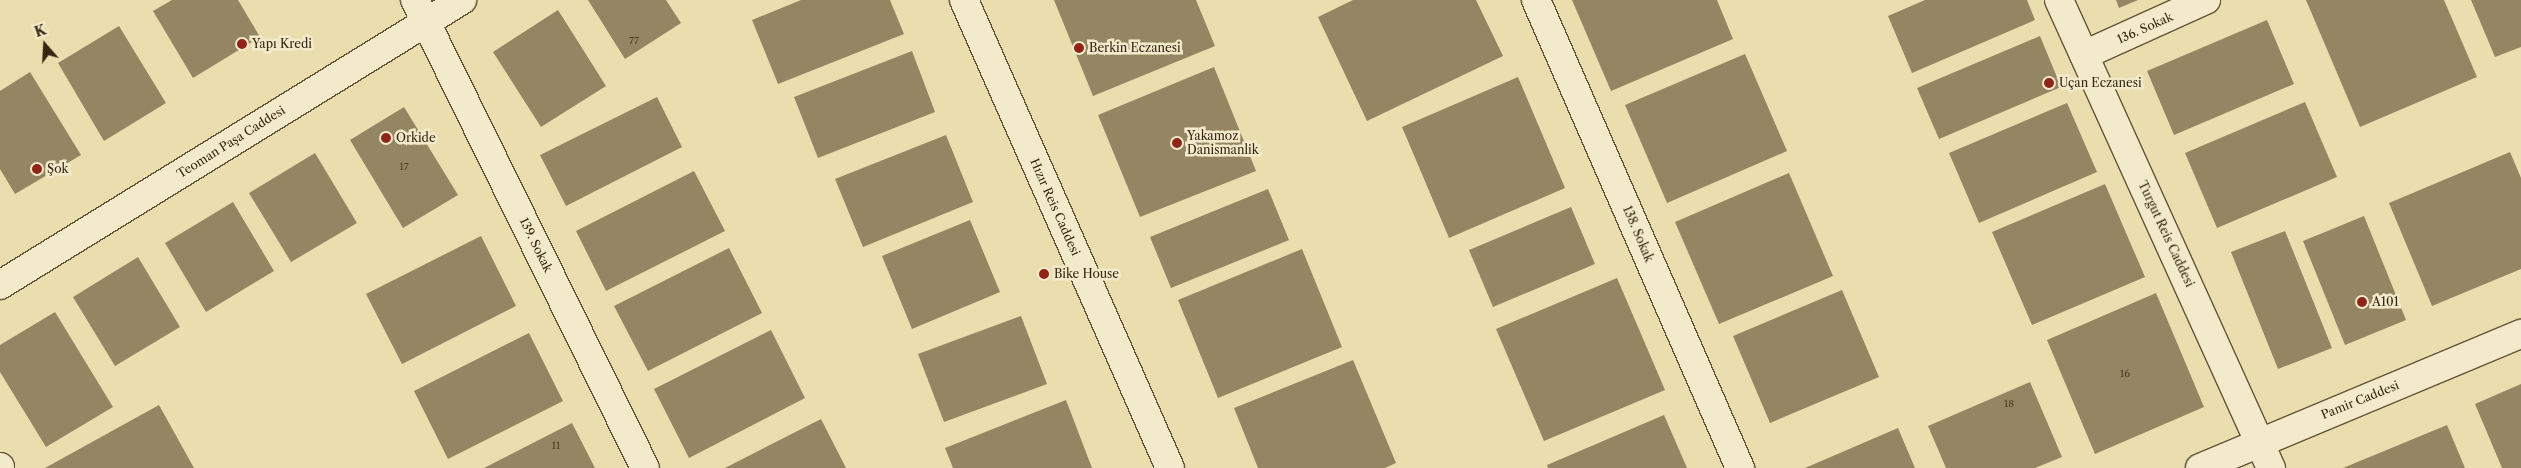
<!DOCTYPE html>
<html>
<head>
<meta charset="utf-8">
<style>
	body { margin:0 }
	#map { position:relative; width:2521px; height:468px; overflow:hidden; background:#ebdeae; font-family:"Libre Caslon Text",serif }
	div>[style] { position:absolute }
	[style*='--x'] { left:calc(var(--x)*1px); top:calc(var(--y)*1px); width:calc(var(--w)*1px); rotate:calc(var(--a)*1deg) }
	.building>* { inset:0; background:#948663 }
	.roads { filter:drop-shadow(1px 0 #635438) drop-shadow(-1px 0 #635438) drop-shadow(0 1px #635438) drop-shadow(0 -1px #635438) }
	.minor>* { height:28px; margin:-14px; padding:0 14px; transform-origin:14px; border-radius:14px; background:#f2eaca }
	.dots>* { width:14px; height:14px; translate:-50% -50%; box-sizing:border-box; border:2px solid #f2eaca; border-radius:50% }
	span { translate:-50% -50%; white-space:nowrap; text-align:center; line-height:1.15; -webkit-text-stroke:5px #f2eaca; paint-order:stroke }
	.number-label { font-size:10px; color:#4e3e26 }
	.number-label span { -webkit-text-stroke-width:0 }
	.street-label { font-size:12px; color:#362611 }
	.poi-label { font-size:12px; color:#362611 }
	.left { translate:0 -50%; text-align:left }
	.north { position:absolute; left:20px; top:20px; width:50px; height:50px; -webkit-text-stroke:4px #f2eaca; paint-order:stroke; rotate:341deg; font-size:14px; font-weight:700; line-height:20px; text-align:center; color:#362611 }
	.north::after { content:''; display:block; margin:auto; width:18px; height:22px; background:#362611; clip-path:polygon(50% 0,100% 100%,50% 72%,0 100%) }
</style>
</head>
<body>
<div id="map">
	<div class="building">
		<div style="clip-path:polygon(172px 0,238px 0,260px 37px,193px 78px,153px 11px)"></div>
		<div style="clip-path:polygon(588px 0,666px 0,681px 23px,625px 59px)"></div>
		<div style="clip-path:polygon(801px 0,890px 0,904px 34px,778px 84px,752px 20px)"></div>
		<div style="clip-path:polygon(1054px 0,1196px 0,1215px 46px,1093px 96px)"></div>
		<div style="clip-path:polygon(1353px 0,1476px 0,1503px 56px,1367px 121px,1318px 17px)"></div>
		<div style="clip-path:polygon(1572px 0,1717px 0,1733px 39px,1611px 91px)"></div>
		<div style="clip-path:polygon(1925px 0,2027px 0,2035px 20px,1912px 73px,1888px 16px)"></div>
		<div style="clip-path:polygon(2116px 0,2138px 0,2119px 8px)"></div>
		<div style="clip-path:polygon(2306px 0,2444px 0,2477px 77px,2360px 127px)"></div>
		<div style="clip-path:polygon(2471px 0,2521px 0,2521px 47px,2495px 57px)"></div>
		<div style="clip-path:polygon(558px 10px,606px 86px,541px 127px,493px 52px)"></div>
		<div style="clip-path:polygon(2267px 20px,2294px 84px,2174px 135px,2147px 71px)"></div>
		<div style="clip-path:polygon(119px 26px,166px 103px,104px 141px,58px 63px)"></div>
		<div style="clip-path:polygon(2040px 36px,2061px 87px,1939px 139px,1917px 88px)"></div>
		<div style="clip-path:polygon(912px 51px,935px 112px,818px 158px,794px 97px)"></div>
		<div style="clip-path:polygon(1745px 54px,1787px 151px,1667px 203px,1625px 105px)"></div>
		<div style="clip-path:polygon(1214px 67px,1256px 171px,1140px 217px,1098px 115px)"></div>
		<div style="clip-path:polygon(30px 72px,81px 155px,15px 194px,0 169px,0 91px)"></div>
		<div style="clip-path:polygon(1518px 77px,1565px 188px,1449px 238px,1402px 127px)"></div>
		<div style="clip-path:polygon(657px 97px,682px 147px,566px 206px,540px 155px)"></div>
		<div style="clip-path:polygon(2305px 102px,2337px 177px,2217px 228px,2185px 153px)"></div>
		<div style="clip-path:polygon(2067px 103px,2097px 172px,1979px 223px,1949px 153px)"></div>
		<div style="clip-path:polygon(404px 107px,458px 195px,403px 228px,350px 140px)"></div>
		<div style="clip-path:polygon(946px 135px,973px 202px,863px 247px,835px 179px)"></div>
		<div style="clip-path:polygon(2510px 152px,2521px 178px,2521px 269px,2432px 306px,2389px 203px)"></div>
		<div style="clip-path:polygon(315px 153px,357px 223px,291px 262px,249px 193px)"></div>
		<div style="clip-path:polygon(694px 171px,725px 231px,606px 291px,576px 231px)"></div>
		<div style="clip-path:polygon(1789px 173px,1833px 276px,1719px 324px,1675px 222px)"></div>
		<div style="clip-path:polygon(2105px 184px,2145px 277px,2032px 325px,1992px 232px)"></div>
		<div style="clip-path:polygon(1268px 189px,1289px 240px,1171px 288px,1150px 237px)"></div>
		<div style="clip-path:polygon(233px 202px,274px 271px,206px 312px,165px 243px)"></div>
		<div style="clip-path:polygon(1571px 207px,1595px 264px,1493px 307px,1469px 250px)"></div>
		<div style="clip-path:polygon(2364px 216px,2406px 320px,2345px 345px,2303px 241px)"></div>
		<div style="clip-path:polygon(970px 220px,1000px 292px,912px 329px,882px 256px)"></div>
		<div style="clip-path:polygon(2285px 231px,2332px 348px,2278px 369px,2231px 252px)"></div>
		<div style="clip-path:polygon(481px 236px,516px 306px,402px 364px,366px 294px)"></div>
		<div style="clip-path:polygon(729px 248px,762px 313px,648px 371px,614px 306px)"></div>
		<div style="clip-path:polygon(1302px 249px,1342px 347px,1218px 398px,1178px 300px)"></div>
		<div style="clip-path:polygon(138px 257px,180px 327px,115px 366px,73px 297px)"></div>
		<div style="clip-path:polygon(1617px 278px,1665px 390px,1544px 441px,1496px 329px)"></div>
		<div style="clip-path:polygon(1842px 290px,1879px 377px,1770px 423px,1733px 336px)"></div>
		<div style="clip-path:polygon(2156px 293px,2204px 407px,2095px 454px,2047px 340px)"></div>
		<div style="clip-path:polygon(55px 312px,113px 407px,46px 447px,0 372px,0 345px)"></div>
		<div style="clip-path:polygon(1021px 316px,1047px 384px,944px 422px,918px 354px)"></div>
		<div style="clip-path:polygon(771px 330px,805px 398px,689px 458px,654px 389px)"></div>
		<div style="clip-path:polygon(529px 333px,563px 401px,448px 459px,414px 391px)"></div>
		<div style="clip-path:polygon(1353px 360px,1396px 463px,1385px 468px,1258px 468px,1234px 408px)"></div>
		<div style="clip-path:polygon(2030px 382px,2062px 457px,2035px 468px,1946px 468px,1928px 426px)"></div>
		<div style="clip-path:polygon(2521px 384px,2521px 468px,2502px 468px,2475px 404px)"></div>
		<div style="clip-path:polygon(1066px 400px,1092px 468px,953px 468px,945px 448px)"></div>
		<div style="clip-path:polygon(159px 405px,194px 468px,45px 468px)"></div>
		<div style="clip-path:polygon(1664px 415px,1687px 468px,1548px 468px,1547px 465px)"></div>
		<div style="clip-path:polygon(821px 419px,846px 468px,725px 468px)"></div>
		<div style="clip-path:polygon(572px 423px,595px 468px,484px 468px)"></div>
		<div style="clip-path:polygon(2447px 425px,2465px 468px,2343px 468px)"></div>
		<div style="clip-path:polygon(1898px 428px,1915px 468px,1805px 468px)"></div>
	</div>
	<div class="roads">
		<div class="minor">
			<div style="--x:415;--y:0;--w:521;--a:63.83"></div>
			<div style="--x:964;--y:0;--w:511;--a:66.24"></div>
			<div style="--x:1536;--y:0;--w:511;--a:66.45"></div>
			<div style="--x:2059;--y:0;--w:514;--a:65.63"></div>
			<div style="--x:2084;--y:55;--w:134;--a:-24.3"></div>
			<div style="--x:0;--y:285;--w:543;--a:-31.67"></div>
			<div style="--x:0;--y:467;--w:1;--a:90"></div>
			<div style="--x:2200;--y:468;--w:348;--a:-22.7"></div>
		</div>
	</div>
	<div class="dots">
		<div style="left:242px;top:44px;background:#8f2418"></div>
		<div style="left:1079px;top:48px;background:#8f2418"></div>
		<div style="left:2049px;top:83px;background:#8f2418"></div>
		<div style="left:386px;top:138px;background:#8f2418"></div>
		<div style="left:1177px;top:143px;background:#8f2418"></div>
		<div style="left:37px;top:169px;background:#8f2418"></div>
		<div style="left:1044px;top:274px;background:#8f2418"></div>
		<div style="left:2362px;top:302px;background:#8f2418"></div>
	</div>
	<div class="number-label">
		<span style="left:634px;top:41px">77</span>
		<span style="left:404px;top:167px">17</span>
		<span style="left:2125px;top:374px">16</span>
		<span style="left:2009px;top:404px">18</span>
		<span style="left:556px;top:446px">11</span>
	</div>
	<div class="street-label">
		<span style="left:2145px;top:28px;rotate:-24deg">136. Sokak</span>
		<span style="left:231px;top:142px;rotate:-32deg">Teoman Paşa Caddesi</span>
		<span style="left:1055px;top:207px;rotate:66deg">Hızır Reis Caddesi</span>
		<span style="left:1638px;top:234px;rotate:67deg">138. Sokak</span>
		<span style="left:2166px;top:234px;rotate:65deg">Turgut Reis Caddesi</span>
		<span style="left:536px;top:245px;rotate:64deg">139. Sokak</span>
		<span style="left:2360px;top:400px;rotate:-22deg">Pamir Caddesi</span>
	</div>
	<div class="poi-label">
		<span class="left" style="left:252px;top:44px">Yapı Kredi</span>
		<span class="left" style="left:1089px;top:48px">Berkin Eczanesi</span>
		<span class="left" style="left:2059px;top:83px">Uçan Eczanesi</span>
		<span class="left" style="left:1187px;top:143px">Yakamoz<br>Danismanlik</span>
		<span class="left" style="left:396px;top:138px">Orkide</span>
		<span class="left" style="left:47px;top:169px">Şok</span>
		<span class="left" style="left:1054px;top:274px">Bike House</span>
		<span class="left" style="left:2372px;top:302px">A101</span>
	</div>
	<div class="north">K</div>
</div>
</body>
</html>
